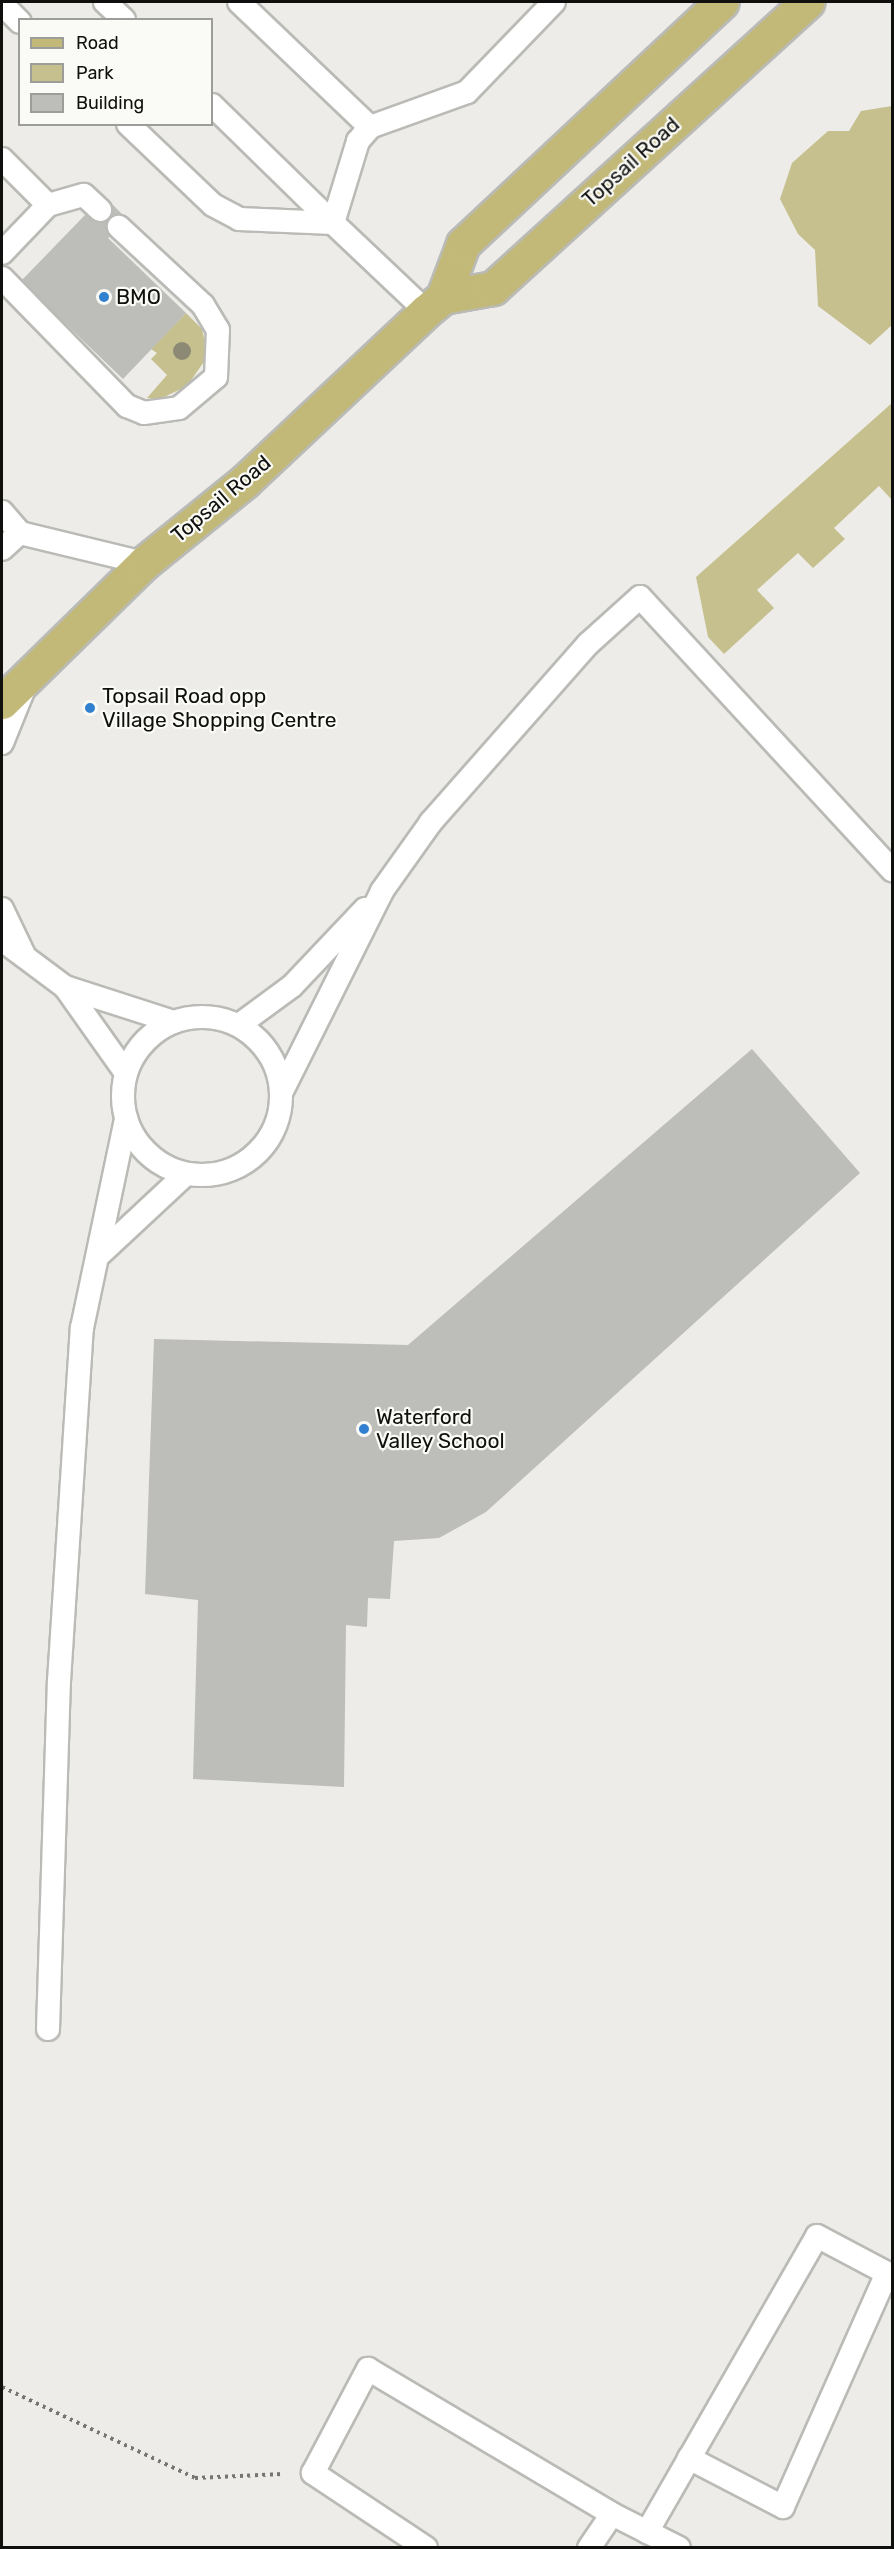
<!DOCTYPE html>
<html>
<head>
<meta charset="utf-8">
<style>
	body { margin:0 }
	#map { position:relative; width:894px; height:2549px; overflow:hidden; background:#edece8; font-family:Rubik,sans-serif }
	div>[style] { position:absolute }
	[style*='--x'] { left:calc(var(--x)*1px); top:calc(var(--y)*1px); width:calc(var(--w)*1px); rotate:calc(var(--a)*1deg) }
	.green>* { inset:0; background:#c6c08e }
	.building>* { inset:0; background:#bdbdb9 }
	.path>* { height:4px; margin-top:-2px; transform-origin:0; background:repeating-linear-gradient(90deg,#767573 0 3px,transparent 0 7.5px) }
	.roads { filter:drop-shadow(2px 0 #babab6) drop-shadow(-2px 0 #babab6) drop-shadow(0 2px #babab6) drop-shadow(0 -2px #babab6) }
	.service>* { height:22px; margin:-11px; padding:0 11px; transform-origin:11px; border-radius:11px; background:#fff }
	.service>.ring { margin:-11px; padding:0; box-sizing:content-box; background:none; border:22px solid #fff; border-radius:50% }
	.primary>* { height:33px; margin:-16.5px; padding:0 16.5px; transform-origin:16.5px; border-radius:16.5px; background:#c2b979 }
	.trees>* { width:18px; height:18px; margin:-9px; border-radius:50%; background:#8c8a74 }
	.dots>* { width:16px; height:16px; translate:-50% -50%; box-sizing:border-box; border:3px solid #fafaf6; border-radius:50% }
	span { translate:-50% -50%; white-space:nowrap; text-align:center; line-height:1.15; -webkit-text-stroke:4.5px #fafaf6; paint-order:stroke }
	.street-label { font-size:21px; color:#0f0f0e }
	.poi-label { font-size:21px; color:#0f0f0e }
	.left { translate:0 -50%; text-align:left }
	.frame { position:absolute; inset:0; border:3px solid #0f0f0e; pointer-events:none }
	.legend { position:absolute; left:18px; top:18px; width:195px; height:108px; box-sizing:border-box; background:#fafaf6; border:2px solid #9c9c99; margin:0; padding:8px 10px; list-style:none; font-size:18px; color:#0f0f0e }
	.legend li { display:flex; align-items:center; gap:12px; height:30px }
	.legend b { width:30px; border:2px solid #9c9c99 }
</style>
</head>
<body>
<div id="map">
	<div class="green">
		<div style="clip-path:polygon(892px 106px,892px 325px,870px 345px,818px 306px,815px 250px,798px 234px,780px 199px,792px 163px,828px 131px,849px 131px,861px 111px)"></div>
		<div style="clip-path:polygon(186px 313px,202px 329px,208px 356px,187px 386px,160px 399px,147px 398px,167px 375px,151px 359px,157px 353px,151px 349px)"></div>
		<div style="clip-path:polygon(892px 403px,892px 500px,879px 486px,834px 528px,845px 539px,813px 568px,798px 553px,757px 590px,774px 608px,724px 654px,708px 637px,696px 577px)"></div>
	</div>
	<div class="building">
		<div style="clip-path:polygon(109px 201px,127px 219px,108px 238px,186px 313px,123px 379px,21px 281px,86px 214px,92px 219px)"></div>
		<div style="clip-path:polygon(752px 1049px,860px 1173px,486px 1512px,439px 1538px,394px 1541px,390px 1599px,368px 1598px,367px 1627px,346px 1625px,344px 1787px,193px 1779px,198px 1600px,145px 1594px,154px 1339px,408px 1345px)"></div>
	</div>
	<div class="path">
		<div style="--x:2;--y:2387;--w:213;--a:25.2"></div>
		<div style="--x:195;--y:2478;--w:88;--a:-2.6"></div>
	</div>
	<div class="roads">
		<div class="service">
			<div style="--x:105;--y:2;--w:26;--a:43"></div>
			<div style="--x:239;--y:2;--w:181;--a:43.7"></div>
			<div style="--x:370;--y:127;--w:103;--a:-19.8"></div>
			<div style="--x:467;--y:92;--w:125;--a:-46"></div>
			<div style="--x:2;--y:4;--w:25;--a:45"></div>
			<div style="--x:212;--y:105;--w:169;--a:44.3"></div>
			<div style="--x:333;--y:223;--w:86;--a:-73"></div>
			<div style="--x:358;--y:141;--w:18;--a:-49"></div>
			<div style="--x:128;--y:124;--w:117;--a:43.6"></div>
			<div style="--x:213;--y:205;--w:30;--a:28"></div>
			<div style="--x:239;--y:219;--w:94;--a:2.4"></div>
			<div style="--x:333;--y:223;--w:128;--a:43.4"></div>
			<div style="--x:2;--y:159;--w:65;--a:45"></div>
			<div style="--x:48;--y:205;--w:66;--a:133.8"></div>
			<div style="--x:48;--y:205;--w:37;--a:-16"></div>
			<div style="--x:84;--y:195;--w:22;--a:43"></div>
			<div style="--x:2;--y:278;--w:179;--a:45.7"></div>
			<div style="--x:127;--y:406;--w:18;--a:22"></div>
			<div style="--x:144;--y:413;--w:35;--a:-8"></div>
			<div style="--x:179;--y:408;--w:48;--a:-40"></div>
			<div style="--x:216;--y:377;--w:47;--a:-87.6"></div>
			<div style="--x:218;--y:330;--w:29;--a:-121"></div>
			<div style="--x:203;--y:305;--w:115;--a:-137.1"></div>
			<div style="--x:2;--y:512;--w:28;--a:49"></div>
			<div style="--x:20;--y:533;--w:128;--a:13.6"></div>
			<div style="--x:2;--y:549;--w:24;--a:-42"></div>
			<div style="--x:2;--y:743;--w:61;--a:-68"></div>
			<div style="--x:2;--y:909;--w:51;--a:64.4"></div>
			<div style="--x:2;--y:940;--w:79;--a:36.7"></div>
			<div style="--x:65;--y:987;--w:114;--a:17.8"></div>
			<div style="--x:65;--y:987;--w:105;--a:54.7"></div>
			<div class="ring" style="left:123px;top:1017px;width:136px;height:136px"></div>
			<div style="--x:239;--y:1025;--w:66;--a:-36.3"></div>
			<div style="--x:292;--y:986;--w:106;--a:-46.5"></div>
			<div style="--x:282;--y:1091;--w:224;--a:-63.4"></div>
			<div style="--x:382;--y:891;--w:85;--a:-54.6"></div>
			<div style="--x:431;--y:822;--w:237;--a:-48.6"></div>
			<div style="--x:588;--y:644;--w:70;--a:-42.1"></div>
			<div style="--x:640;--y:597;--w:372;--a:47.3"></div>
			<div style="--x:98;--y:1256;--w:120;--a:-43"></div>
			<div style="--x:48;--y:2029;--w:348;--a:-88.2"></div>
			<div style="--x:59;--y:1681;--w:354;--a:-86.3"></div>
			<div style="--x:82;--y:1328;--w:214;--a:-78.1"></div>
			<div style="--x:647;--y:2532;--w:341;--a:-60.1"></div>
			<div style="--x:817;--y:2236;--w:79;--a:27.9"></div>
			<div style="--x:887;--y:2273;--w:256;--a:114"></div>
			<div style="--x:783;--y:2507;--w:106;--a:-152.5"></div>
			<div style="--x:426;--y:2548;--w:136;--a:-146.4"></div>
			<div style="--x:313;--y:2473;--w:118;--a:-62.1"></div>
			<div style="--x:368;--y:2369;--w:284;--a:30.7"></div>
			<div style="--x:612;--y:2514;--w:75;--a:26.9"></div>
			<div style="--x:589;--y:2548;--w:41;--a:-55.9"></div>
		</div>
		<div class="primary">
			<div style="--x:443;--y:297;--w:57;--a:-69.3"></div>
			<div style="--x:463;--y:244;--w:354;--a:-43.1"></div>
			<div style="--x:2;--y:702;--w:199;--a:-44.4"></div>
			<div style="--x:144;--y:563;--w:129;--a:-39"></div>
			<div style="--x:244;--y:482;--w:250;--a:-43.2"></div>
			<div style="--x:426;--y:311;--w:22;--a:-39"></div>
			<div style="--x:443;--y:297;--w:51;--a:-10.2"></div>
			<div style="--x:493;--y:288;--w:425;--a:-42.3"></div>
		</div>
	</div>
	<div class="trees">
		<div style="left:182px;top:351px"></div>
	</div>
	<div class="dots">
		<div style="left:104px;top:297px;background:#3280d0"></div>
		<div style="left:90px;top:708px;background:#3280d0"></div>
		<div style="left:364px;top:1429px;background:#3280d0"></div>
	</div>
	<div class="street-label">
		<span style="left:631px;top:162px;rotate:-42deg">Topsail Road</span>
		<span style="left:221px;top:499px;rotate:-40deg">Topsail Road</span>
	</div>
	<div class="poi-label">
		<span class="left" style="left:116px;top:297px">BMO</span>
		<span class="left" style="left:102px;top:708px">Topsail Road opp<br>Village Shopping Centre</span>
		<span class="left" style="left:376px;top:1429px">Waterford<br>Valley School</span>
	</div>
	<div class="frame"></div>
	<ul class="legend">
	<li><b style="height:8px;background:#c2b979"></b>Road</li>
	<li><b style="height:16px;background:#c6c08e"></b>Park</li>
	<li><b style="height:16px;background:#bdbdb9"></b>Building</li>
	</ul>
</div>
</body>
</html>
